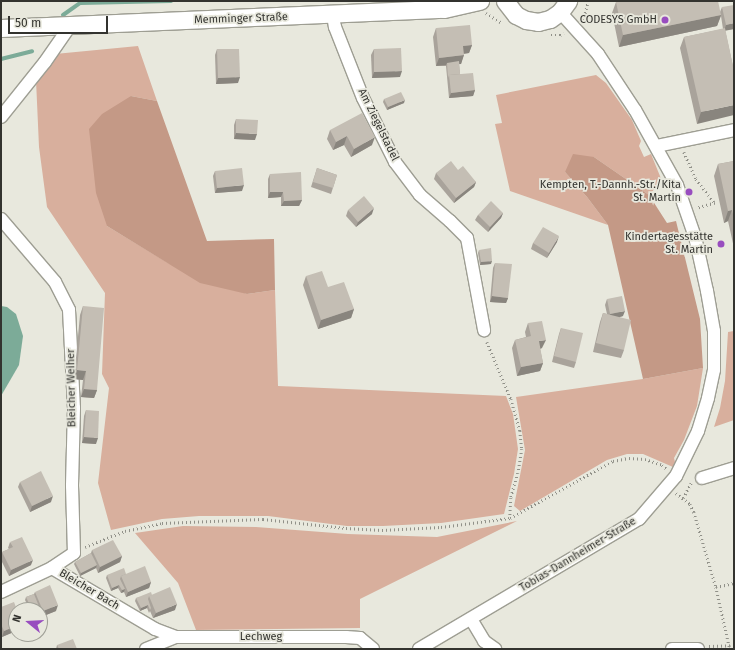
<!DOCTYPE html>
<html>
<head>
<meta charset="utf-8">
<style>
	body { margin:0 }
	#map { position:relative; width:735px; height:650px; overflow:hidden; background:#e8e8dd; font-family:"Fira Sans",sans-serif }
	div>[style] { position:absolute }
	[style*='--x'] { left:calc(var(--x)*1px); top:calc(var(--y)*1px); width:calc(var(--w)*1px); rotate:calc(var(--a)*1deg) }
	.green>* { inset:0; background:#d8af9d }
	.forest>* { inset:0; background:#c49986 }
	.water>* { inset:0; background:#7cab98 }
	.stream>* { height:4px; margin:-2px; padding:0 2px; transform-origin:2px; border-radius:2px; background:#7cab98 }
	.path>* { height:2.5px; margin-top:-1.25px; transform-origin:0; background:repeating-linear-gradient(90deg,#919189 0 1px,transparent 0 4px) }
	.roads { filter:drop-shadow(1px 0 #9e9e93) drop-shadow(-1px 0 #9e9e93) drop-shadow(0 1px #9e9e93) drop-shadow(0 -1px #9e9e93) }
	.street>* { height:12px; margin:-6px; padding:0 6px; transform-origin:6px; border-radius:6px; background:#fff }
	.secondary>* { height:17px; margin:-8.5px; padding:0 8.5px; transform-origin:8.5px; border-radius:8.5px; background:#fff }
	.wall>* { inset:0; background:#a9a39b }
	.shaded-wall>* { inset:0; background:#89857e }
	.building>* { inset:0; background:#c4beb4 }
	.dots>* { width:11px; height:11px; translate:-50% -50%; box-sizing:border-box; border:2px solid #e8e8dd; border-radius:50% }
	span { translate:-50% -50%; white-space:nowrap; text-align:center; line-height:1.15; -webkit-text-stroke:3.5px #e8e8dd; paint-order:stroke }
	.street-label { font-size:11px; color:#33332f }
	.poi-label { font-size:11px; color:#33332f }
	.right { translate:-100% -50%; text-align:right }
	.frame { position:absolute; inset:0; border:2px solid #33332f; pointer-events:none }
	.north { position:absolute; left:8px; top:602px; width:40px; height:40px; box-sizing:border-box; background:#e8e8dd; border:1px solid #a0a097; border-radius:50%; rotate:288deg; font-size:11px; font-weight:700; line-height:16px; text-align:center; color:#33332f }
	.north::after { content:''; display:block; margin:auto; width:14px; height:18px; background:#984dbf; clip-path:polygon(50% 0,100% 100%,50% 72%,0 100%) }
	.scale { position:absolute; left:8px; top:16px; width:100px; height:18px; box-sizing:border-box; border:2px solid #33332f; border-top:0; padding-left:5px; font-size:12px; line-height:14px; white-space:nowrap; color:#33332f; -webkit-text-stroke:3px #e8e8dd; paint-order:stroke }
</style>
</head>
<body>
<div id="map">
	<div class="green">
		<div style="clip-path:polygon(138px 46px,157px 101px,131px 96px,107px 226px,168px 263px,247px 294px,275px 290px,278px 386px,506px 396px,513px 414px,518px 449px,514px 474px,504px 514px,441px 523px,383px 526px,347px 526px,268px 516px,199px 516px,162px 519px,111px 530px,98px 483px,109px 388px,102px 374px,105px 293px,47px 207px,39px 147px,36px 80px,55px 54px)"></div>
		<div style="clip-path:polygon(596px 75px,606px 83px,632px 120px,641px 141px,639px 146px,644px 157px,651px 154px,662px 181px,649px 195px,594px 157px,565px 172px,587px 197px,608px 225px,510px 191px,495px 124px,502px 123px,496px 95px)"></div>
		<div style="clip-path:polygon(734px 331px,734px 420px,714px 427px,720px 408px,725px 381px,728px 332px)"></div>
		<div style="clip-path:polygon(703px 368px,697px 406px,684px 440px,674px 458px,675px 462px,673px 467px,643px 454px,627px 454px,607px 460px,520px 511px,514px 506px,525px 450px,516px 397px,643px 379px)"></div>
		<div style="clip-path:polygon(517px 521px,360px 599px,360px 628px,196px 630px,178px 583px,135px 533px,183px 526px,256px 527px,348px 534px,437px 537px)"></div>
	</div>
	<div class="forest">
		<div style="clip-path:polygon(131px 96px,157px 101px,207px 241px,274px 239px,275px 290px,247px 294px,200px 283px,107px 226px,96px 193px,89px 129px,102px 114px)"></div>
		<div style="clip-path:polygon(573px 154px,594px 157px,649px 195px,667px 223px,676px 221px,700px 319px,703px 368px,643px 379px,608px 225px,587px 197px,565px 172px)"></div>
	</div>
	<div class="water">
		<div style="clip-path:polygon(1px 306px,7px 307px,16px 314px,23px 336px,19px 365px,1px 396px)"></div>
	</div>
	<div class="stream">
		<div style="--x:63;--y:15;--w:21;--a:-35"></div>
		<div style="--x:80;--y:3;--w:91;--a:-1.3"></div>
		<div style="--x:1;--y:59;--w:32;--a:-14"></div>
	</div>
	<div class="path">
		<div style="--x:486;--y:13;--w:19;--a:32"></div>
		<div style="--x:582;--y:19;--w:3;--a:-45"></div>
		<div style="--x:584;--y:17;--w:16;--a:-76"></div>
		<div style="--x:551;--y:35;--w:9;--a:0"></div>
		<div style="--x:560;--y:35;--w:4;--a:-27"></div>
		<div style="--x:684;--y:152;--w:30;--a:66"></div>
		<div style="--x:696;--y:179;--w:31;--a:52"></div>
		<div style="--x:715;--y:203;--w:19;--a:164"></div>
		<div style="--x:487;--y:342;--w:62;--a:67.2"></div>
		<div style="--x:511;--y:399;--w:33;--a:74"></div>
		<div style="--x:520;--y:431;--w:18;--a:84"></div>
		<div style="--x:522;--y:449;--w:24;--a:99"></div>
		<div style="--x:518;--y:473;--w:26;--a:106"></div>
		<div style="--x:511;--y:498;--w:19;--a:93"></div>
		<div style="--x:676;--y:493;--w:18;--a:38"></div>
		<div style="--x:690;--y:504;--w:9;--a:63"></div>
		<div style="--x:694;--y:512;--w:78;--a:73.7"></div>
		<div style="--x:716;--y:587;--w:64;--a:77.3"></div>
		<div style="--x:683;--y:498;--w:17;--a:-62"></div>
		<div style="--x:85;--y:547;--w:43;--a:-21.8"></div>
		<div style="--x:125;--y:531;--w:38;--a:-12"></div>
		<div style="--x:162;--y:523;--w:101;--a:-2.3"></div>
		<div style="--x:263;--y:519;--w:83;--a:6.2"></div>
		<div style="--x:346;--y:528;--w:36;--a:3"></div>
		<div style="--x:382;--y:530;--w:59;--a:-2.9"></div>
		<div style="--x:441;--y:527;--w:70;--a:-7.4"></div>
		<div style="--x:510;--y:518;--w:118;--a:-29"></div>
		<div style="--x:613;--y:461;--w:16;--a:-11"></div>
		<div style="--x:629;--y:458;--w:16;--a:4"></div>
		<div style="--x:645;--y:459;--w:18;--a:19"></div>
		<div style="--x:662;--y:465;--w:6;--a:39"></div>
		<div style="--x:716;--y:587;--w:18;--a:-13"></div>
		<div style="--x:709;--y:646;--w:25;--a:-2"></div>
	</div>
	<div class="roads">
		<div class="street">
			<div style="--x:333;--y:15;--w:12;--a:81"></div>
			<div style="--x:335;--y:27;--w:76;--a:68.5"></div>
			<div style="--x:363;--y:98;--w:72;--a:63.4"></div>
			<div style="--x:395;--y:162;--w:41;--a:52.9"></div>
			<div style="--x:420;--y:195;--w:40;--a:41"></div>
			<div style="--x:450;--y:221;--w:24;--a:45"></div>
			<div style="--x:467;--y:238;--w:94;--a:79.5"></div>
			<div style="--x:1;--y:117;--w:70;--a:-51.3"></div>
			<div style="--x:45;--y:62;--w:44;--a:-55.2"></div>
			<div style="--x:657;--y:146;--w:79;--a:-11.7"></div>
			<div style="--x:1;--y:219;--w:83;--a:49.4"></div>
			<div style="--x:55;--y:282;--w:31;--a:63"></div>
			<div style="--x:69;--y:310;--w:98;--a:87.1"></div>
			<div style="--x:74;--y:408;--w:78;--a:91.5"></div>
			<div style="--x:72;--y:486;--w:67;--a:88.3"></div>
			<div style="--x:74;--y:553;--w:27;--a:146"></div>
			<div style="--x:52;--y:568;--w:56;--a:154.8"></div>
			<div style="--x:702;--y:478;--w:34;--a:-17"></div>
			<div style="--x:52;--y:568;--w:120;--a:30.6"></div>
			<div style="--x:155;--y:629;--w:22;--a:21"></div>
			<div style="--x:471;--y:619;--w:26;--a:59"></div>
			<div style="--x:484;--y:641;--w:14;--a:36"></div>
			<div style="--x:146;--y:649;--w:32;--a:-22"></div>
			<div style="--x:176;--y:637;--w:170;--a:0"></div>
			<div style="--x:346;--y:637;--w:14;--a:4"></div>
			<div style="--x:360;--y:638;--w:17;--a:40"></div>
			<div style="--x:419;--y:649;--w:256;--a:-30.6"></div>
			<div style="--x:639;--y:519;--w:57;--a:-49.3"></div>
			<div style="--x:676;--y:476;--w:50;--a:-63.9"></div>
			<div style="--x:698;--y:431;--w:34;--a:-73"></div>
			<div style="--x:708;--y:398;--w:29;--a:-78"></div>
			<div style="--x:714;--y:370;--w:39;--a:-90"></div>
			<div style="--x:714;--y:331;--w:41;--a:-99.9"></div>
			<div style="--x:707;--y:291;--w:55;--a:-102.5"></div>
			<div style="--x:695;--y:237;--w:55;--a:-109.1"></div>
			<div style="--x:677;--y:185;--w:86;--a:-119.2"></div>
			<div style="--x:635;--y:110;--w:67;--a:-123.5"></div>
			<div style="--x:598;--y:54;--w:57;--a:-132.1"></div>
			<div style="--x:672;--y:649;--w:26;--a:0"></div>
		</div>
		<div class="secondary">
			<div style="--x:505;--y:1;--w:18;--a:52"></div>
			<div style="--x:516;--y:15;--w:11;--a:27"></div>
			<div style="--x:526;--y:20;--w:12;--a:9"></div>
			<div style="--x:538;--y:22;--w:12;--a:-14"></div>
			<div style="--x:550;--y:19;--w:12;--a:-35"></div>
			<div style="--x:560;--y:12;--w:14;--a:-54"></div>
			<div style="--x:1;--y:28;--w:443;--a:-2.5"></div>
			<div style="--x:444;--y:9;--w:37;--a:-13"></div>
		</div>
	</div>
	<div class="wall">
		<div style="clip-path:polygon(616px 2px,720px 12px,722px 7px,734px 29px,725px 30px,734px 71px,697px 124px,680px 48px,684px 37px,723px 29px,721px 16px,717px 26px,619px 47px,612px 13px)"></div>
		<div style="clip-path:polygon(436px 28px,472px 45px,469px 53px,464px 54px,461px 64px,459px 64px,460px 74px,475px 90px,473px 96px,449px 98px,446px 66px,436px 66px,433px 37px)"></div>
		<div style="clip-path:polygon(217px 49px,238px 83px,216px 84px,215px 55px)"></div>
		<div style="clip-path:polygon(374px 49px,400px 77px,372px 78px,371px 55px)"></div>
		<div style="clip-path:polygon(384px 99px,404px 103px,387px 110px,383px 102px)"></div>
		<div style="clip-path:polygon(236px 119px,255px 140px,234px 139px,234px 125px)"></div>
		<div style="clip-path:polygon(330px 130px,372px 145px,351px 157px,344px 145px,333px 150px,327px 139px)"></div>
		<div style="clip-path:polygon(734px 161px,734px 248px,728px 221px,724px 223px,714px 176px,718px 164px)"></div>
		<div style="clip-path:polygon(317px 168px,337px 175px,331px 194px,311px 187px)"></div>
		<div style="clip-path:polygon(458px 170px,476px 182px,474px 187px,454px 203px,434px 179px,436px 173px)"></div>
		<div style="clip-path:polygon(215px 171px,242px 191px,215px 193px,213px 176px)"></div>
		<div style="clip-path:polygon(270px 174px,302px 200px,299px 206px,281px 206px,281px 197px,268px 198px,268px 179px)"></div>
		<div style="clip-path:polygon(348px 210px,372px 214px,356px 227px,346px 216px)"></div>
		<div style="clip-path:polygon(503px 213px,501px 218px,488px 232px,475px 220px,478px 215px)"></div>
		<div style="clip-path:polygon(557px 242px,547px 258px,531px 249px,533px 243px)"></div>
		<div style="clip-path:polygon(479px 250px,491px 264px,480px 265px,478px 253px)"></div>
		<div style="clip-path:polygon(495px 263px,508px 298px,506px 303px,490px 302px,493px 268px)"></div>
		<div style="clip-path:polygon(306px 276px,354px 309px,351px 318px,318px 329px,303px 285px)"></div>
		<div style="clip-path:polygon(607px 299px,623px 316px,620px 317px,624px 350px,621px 358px,593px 352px,600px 322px,603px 313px,607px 314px,605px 305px)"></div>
		<div style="clip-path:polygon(83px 306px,97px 390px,94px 398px,81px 397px,83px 380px,74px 379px,80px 315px)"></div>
		<div style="clip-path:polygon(528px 323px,542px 348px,540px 349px,543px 363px,540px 371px,517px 376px,512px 348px,515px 340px,526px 337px,525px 332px)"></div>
		<div style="clip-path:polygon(561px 328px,576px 362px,574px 368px,552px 362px,559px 334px)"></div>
		<div style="clip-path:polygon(86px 410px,96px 444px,82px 443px,84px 416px)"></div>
		<div style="clip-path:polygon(20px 482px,51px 502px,30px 512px,18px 487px)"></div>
		<div style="clip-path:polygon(10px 542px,31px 565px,9px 576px,1px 560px,1px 556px,2px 552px,9px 549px,8px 548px)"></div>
		<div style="clip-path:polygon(92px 550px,122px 556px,120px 562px,98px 573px,96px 568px,80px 576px,74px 564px,75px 562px,91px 553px)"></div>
		<div style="clip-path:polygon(126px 574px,151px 582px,149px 588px,126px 597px,124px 592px,121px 593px,118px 588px,111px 591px,106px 578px,107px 575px)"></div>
		<div style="clip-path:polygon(35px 592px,56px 611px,41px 617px,40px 615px,40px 610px,30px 610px,25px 600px,26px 597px,34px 594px)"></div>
		<div style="clip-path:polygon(152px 595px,175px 610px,153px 618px,150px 611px,149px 613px,147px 608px,140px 611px,135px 601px,136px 598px)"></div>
		<div style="clip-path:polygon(1px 607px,16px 610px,16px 631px,2px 637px,1px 635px)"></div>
		<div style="clip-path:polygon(57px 645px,77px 649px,56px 649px)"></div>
	</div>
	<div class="shaded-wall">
		<div style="clip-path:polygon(721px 15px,717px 26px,619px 47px,623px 35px)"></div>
		<div style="clip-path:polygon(734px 23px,734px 29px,724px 31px,726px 25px)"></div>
		<div style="clip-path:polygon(472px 45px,469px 53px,460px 54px,463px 46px)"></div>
		<div style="clip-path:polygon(464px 55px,461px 64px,447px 65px,447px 63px,446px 65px,436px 66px,439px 58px)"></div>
		<div style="clip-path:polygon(402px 71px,400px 77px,372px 78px,374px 72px)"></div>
		<div style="clip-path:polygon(240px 77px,238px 83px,216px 84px,218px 78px)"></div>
		<div style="clip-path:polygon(475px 90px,473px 96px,449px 98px,451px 93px)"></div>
		<div style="clip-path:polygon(405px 100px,404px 103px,387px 110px,388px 107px)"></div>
		<div style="clip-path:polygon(734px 105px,734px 115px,697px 124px,701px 112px)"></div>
		<div style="clip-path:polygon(236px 133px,257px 134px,255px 140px,234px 139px)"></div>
		<div style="clip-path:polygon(347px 136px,344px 145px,333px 150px,336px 142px)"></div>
		<div style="clip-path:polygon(375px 137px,372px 145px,351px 157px,354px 149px)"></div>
		<div style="clip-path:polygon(476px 182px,474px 187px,454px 203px,456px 198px)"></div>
		<div style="clip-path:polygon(244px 185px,242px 191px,215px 193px,217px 188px)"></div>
		<div style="clip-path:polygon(270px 192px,283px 192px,281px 197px,268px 198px)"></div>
		<div style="clip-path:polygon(302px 200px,299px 206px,281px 206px,284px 201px)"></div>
		<div style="clip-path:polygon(374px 208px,372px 214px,356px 227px,358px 222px)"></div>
		<div style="clip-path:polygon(732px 210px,728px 221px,724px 223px,728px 211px)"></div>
		<div style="clip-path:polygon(503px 213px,501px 218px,488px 232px,490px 227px)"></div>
		<div style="clip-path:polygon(559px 236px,557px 242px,547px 258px,549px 253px)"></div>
		<div style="clip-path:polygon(492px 261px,491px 264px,480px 265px,481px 262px)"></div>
		<div style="clip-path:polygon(492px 296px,508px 298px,506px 303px,490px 302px)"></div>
		<div style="clip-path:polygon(354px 309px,351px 318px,318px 329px,321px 320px)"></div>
		<div style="clip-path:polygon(625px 311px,623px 316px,608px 320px,610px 314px)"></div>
		<div style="clip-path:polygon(546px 340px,542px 348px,536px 350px,539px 341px)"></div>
		<div style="clip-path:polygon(543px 363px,540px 371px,517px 376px,521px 367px)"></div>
		<div style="clip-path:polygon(77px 370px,86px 371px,83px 380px,74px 379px)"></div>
		<div style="clip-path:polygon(84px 389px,97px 390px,94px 398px,81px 397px)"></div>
		<div style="clip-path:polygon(84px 437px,98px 438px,96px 444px,82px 443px)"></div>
		<div style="clip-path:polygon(53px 496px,51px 502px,30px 512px,32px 506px)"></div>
		<div style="clip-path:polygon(122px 556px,120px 562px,98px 573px,100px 567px)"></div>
		<div style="clip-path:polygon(33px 560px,31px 565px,9px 576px,11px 570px)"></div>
		<div style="clip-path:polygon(97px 565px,96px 568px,80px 576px,81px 573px)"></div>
		<div style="clip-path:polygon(151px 582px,149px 588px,126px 597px,128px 592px)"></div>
		<div style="clip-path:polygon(119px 585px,118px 588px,111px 591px,112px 588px)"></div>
		<div style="clip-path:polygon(125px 589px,124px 592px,121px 593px,122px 590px)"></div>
		<div style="clip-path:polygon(177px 604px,175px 610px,153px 618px,156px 613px)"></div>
		<div style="clip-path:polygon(58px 605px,56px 611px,41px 617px,43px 611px)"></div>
		<div style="clip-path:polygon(148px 605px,147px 608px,140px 611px,141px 608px)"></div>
		<div style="clip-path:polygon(16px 626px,16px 631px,2px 637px,4px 631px)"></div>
	</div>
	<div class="building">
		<div style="clip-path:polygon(622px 1px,718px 1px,721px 15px,623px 35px,616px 2px)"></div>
		<div style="clip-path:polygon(734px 5px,734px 23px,726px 25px,722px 7px)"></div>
		<div style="clip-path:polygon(470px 25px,472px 45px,463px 46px,464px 55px,439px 58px,436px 28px)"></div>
		<div style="clip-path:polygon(725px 28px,734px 71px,734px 105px,701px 112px,684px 37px)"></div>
		<div style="clip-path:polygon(401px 48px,402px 71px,374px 72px,374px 49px)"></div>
		<div style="clip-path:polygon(217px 49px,239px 49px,240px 77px,218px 78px)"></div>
		<div style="clip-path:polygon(459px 61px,460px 74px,449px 75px,448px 78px,447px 63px)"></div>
		<div style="clip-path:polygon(473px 73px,475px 90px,451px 93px,449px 75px)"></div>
		<div style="clip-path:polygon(401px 92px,405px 100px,388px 107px,384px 99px)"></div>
		<div style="clip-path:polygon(362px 113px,375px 137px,354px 149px,347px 136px,336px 142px,330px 130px)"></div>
		<div style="clip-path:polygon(236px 119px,258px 120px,257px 134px,236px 133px)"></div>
		<div style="clip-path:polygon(451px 161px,458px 170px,463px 166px,476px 182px,456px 198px,436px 173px)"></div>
		<div style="clip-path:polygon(734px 161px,734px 218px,732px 210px,728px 211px,718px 164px)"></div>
		<div style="clip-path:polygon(242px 168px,244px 185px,217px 188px,215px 171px)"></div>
		<div style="clip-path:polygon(317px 168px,337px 175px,333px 188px,313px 182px)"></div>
		<div style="clip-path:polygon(301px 172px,302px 200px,284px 201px,283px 192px,270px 192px,270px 174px)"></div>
		<div style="clip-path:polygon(364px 196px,374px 208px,358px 222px,348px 210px)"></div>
		<div style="clip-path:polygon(491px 201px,503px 213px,490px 227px,478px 215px)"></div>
		<div style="clip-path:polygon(543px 227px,559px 236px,549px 253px,533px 243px)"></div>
		<div style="clip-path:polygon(491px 248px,492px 261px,481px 262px,479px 250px)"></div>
		<div style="clip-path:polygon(495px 263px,512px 264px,508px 298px,492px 296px)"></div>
		<div style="clip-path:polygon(322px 271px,328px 287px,344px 282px,354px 309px,321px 320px,306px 276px)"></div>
		<div style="clip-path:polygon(622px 296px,625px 311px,610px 314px,607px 299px)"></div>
		<div style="clip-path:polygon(83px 306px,104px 308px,97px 390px,84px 389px,86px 371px,77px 370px)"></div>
		<div style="clip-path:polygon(603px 313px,631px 320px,624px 350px,596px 343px)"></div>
		<div style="clip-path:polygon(542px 321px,546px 340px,539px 341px,543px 363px,521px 367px,515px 340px,531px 336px,528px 323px)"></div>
		<div style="clip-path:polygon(561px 328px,583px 333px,576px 362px,554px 356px)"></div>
		<div style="clip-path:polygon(86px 410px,99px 411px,98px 438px,84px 437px)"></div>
		<div style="clip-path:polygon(41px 471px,53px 496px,32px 506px,20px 482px)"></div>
		<div style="clip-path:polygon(22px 537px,33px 560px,11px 570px,2px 552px,13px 547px,10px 542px)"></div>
		<div style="clip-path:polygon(113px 540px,122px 556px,100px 567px,92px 550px)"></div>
		<div style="clip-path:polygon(91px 553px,97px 565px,81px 573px,75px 562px)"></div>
		<div style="clip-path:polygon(145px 566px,151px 582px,128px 592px,121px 576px)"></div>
		<div style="clip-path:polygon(124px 568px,126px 574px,121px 576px,120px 579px,125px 589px,122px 590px,119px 585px,112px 588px,107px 575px)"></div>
		<div style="clip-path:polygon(50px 585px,58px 605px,43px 611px,35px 592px)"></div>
		<div style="clip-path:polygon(170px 587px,177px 604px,156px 613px,149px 596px)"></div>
		<div style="clip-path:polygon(151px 592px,152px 595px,149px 596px,148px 599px,151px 608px,150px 610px,148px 605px,141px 608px,136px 598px)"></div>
		<div style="clip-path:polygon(34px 594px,40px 609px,38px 610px,32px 610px,26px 597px)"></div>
		<div style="clip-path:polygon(14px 602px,17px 610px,16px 610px,16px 626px,4px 631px,1px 624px,1px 607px)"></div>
		<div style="clip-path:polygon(73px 639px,77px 649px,59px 649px,57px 645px)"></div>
	</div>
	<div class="dots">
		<div style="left:665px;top:20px;background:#984dbf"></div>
		<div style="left:689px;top:192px;background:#984dbf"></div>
		<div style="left:721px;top:244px;background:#984dbf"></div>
	</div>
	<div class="street-label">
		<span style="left:241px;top:19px;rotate:-2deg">Memminger Straße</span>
		<span style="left:378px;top:125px;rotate:64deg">Am Ziegelstadel</span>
		<span style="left:72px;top:388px;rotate:-91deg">Bleicher Weiher</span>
		<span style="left:578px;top:555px;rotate:-31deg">Tobias-Dannheimer-Straße</span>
		<span style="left:89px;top:590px;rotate:31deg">Bleicher Bach</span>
		<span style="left:261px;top:637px">Lechweg</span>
	</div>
	<div class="poi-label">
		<span class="right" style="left:657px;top:20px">CODESYS GmbH</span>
		<span class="right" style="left:681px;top:192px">Kempten, T.-Dannh.-Str./Kita<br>St. Martin</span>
		<span class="right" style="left:713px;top:244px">Kindertagesstätte<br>St. Martin</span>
	</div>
	<div class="frame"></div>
	<div class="north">N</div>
	<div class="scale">50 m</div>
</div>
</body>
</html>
